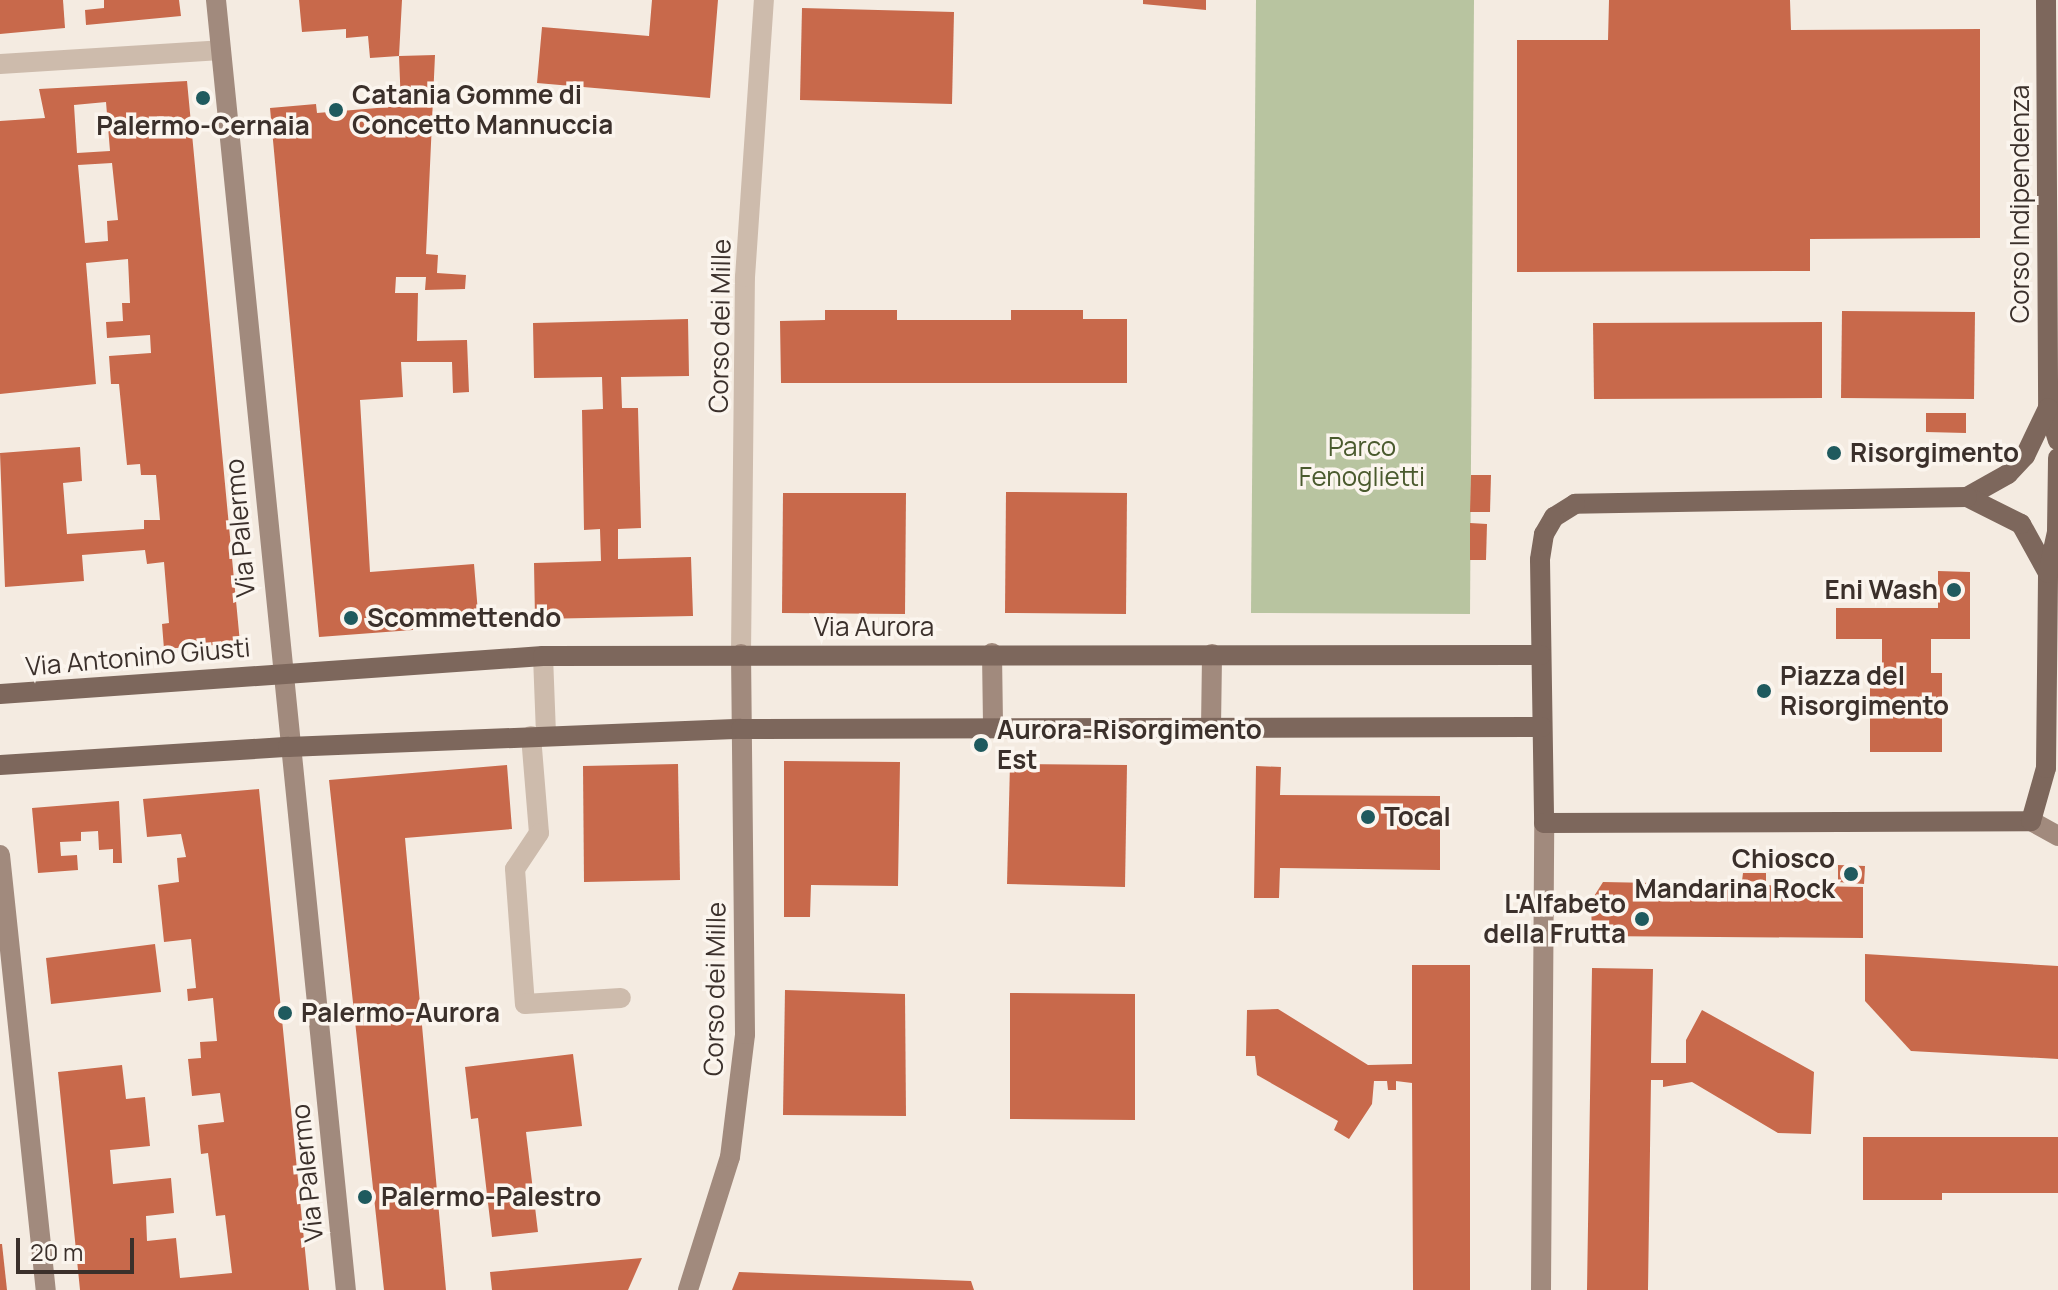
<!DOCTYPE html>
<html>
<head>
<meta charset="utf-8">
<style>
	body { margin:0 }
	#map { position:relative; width:2058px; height:1290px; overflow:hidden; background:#f4ebe1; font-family:Manrope,sans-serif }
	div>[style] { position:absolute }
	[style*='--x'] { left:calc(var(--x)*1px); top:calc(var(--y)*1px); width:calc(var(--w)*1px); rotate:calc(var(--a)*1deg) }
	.green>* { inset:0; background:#b8c4a0 }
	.building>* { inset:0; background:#c8694b }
	.minor>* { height:20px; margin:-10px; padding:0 10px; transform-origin:10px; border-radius:10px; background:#cdbbac }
	.secondary>* { height:20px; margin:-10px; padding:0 10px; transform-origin:10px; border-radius:10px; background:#a18a7d }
	.primary>* { height:20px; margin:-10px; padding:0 10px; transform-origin:10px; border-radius:10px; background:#7d675c }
	.dots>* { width:22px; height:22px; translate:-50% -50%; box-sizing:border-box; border:4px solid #fbf5ee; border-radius:50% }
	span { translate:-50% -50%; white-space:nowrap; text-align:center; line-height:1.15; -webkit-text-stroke:7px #fbf5ee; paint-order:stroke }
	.poi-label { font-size:26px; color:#3b302b; font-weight:700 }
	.left { translate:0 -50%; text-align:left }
	.right { translate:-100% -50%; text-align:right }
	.street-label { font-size:26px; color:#3b302b }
	.park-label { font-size:26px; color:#4a5a2e }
	.scale { position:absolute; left:16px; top:1238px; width:118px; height:36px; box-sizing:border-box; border:4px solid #3b302b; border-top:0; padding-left:10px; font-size:24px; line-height:28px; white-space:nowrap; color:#3b302b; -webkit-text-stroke:6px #fbf5ee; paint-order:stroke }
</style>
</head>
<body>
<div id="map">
	<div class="green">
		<div style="clip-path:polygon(1256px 0,1474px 0,1470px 614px,1251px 613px)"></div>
	</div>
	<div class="building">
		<div style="clip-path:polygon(0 0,63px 0,65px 28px,0 34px)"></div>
		<div style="clip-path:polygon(104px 0,179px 0,181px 16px,86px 25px,85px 10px,104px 8px)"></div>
		<div style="clip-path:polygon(299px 0,402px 0,399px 56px,370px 58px,368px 36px,346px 38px,346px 29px,302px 32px)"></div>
		<div style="clip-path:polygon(652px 0,718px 0,710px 98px,537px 83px,542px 27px,649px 36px)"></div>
		<div style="clip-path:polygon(1143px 0,1206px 0,1206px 10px,1143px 4px)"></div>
		<div style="clip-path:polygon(1609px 0,1790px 0,1791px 30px,1980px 29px,1980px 238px,1810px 239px,1810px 271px,1517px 272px,1517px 40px,1608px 40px)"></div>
		<div style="clip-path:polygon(802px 8px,954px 12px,952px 104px,800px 100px)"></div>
		<div style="clip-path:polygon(435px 55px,426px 254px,438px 255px,437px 273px,466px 275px,465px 289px,425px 290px,426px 277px,396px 277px,395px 293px,418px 293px,417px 341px,467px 340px,469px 392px,453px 393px,452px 362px,401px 362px,403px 397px,360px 400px,370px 572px,474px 564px,479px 625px,319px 637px,270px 108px,316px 104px,317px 113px,401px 106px,399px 56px)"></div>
		<div style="clip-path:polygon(evenodd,187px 81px,240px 643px,164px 649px,162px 624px,169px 623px,164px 562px,147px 564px,145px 550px,82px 555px,84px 581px,5px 587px,0 453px,80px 447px,82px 481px,63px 483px,67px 534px,144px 529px,144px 520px,160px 520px,156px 475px,141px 475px,140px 464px,127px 465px,119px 384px,111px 384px,109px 356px,151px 353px,150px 335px,107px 338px,106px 322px,123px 321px,122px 303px,130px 303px,128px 259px,86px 263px,96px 384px,0 394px,0 121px,45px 118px,39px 89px,187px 81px,106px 102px,110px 151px,77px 153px,74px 105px,106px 102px,187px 81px,112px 163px,118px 220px,107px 221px,108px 241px,85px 243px,78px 165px,112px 163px)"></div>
		<div style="clip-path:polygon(825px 310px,897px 310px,897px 320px,1011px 320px,1011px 310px,1083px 310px,1083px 319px,1127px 319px,1127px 383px,781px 383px,780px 321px,825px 320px)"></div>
		<div style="clip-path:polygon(1842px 311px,1975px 312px,1974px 399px,1841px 398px)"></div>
		<div style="clip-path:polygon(688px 319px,689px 376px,621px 377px,622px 408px,638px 408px,641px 528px,618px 529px,618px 559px,691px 557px,693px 616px,535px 619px,534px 563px,601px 561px,600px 529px,584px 530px,582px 410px,603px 409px,602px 377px,534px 378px,533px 323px)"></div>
		<div style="clip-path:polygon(1822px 322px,1822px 398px,1594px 399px,1593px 323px)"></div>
		<div style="clip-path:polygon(1926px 413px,1966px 413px,1966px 433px,1926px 432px)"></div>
		<div style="clip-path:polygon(1471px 475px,1491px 475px,1490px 512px,1470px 512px)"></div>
		<div style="clip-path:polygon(1006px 492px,1127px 493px,1126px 614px,1005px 613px)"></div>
		<div style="clip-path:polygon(783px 493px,906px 493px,905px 614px,782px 613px)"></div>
		<div style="clip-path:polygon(1470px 523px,1487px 524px,1486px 560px,1470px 560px)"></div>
		<div style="clip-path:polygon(1938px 571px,1970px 572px,1970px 639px,1931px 639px,1931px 673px,1942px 673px,1942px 752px,1870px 752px,1870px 673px,1882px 672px,1882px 639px,1836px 639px,1836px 608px,1938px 608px)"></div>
		<div style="clip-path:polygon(784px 761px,900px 762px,898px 886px,811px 885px,810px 917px,784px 917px)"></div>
		<div style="clip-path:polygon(678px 764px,680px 880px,584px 882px,583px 766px)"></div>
		<div style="clip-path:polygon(1010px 764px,1127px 765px,1125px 887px,1007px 884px)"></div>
		<div style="clip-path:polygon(507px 765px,512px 829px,405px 838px,446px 1290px,384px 1290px,329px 780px)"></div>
		<div style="clip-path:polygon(1256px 766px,1281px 767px,1280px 795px,1440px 796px,1440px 870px,1280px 868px,1279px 898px,1254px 898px)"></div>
		<div style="clip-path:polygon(259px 789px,309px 1290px,80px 1290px,58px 1072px,122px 1065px,126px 1099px,145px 1097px,150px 1146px,110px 1150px,113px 1184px,171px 1178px,174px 1213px,146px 1216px,147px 1241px,176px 1238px,180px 1278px,232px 1273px,225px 1215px,216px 1216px,208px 1153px,201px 1154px,198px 1125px,224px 1122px,220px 1093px,192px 1096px,188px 1059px,201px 1058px,200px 1042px,217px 1041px,213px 998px,188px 1001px,187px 989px,196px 988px,191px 939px,164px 942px,158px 885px,179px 882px,177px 858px,186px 857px,181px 834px,147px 837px,143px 799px)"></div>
		<div style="clip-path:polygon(119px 801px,122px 863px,113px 863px,113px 849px,99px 850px,98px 831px,81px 832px,81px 841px,60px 842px,61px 856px,77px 855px,78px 870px,38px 873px,32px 808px)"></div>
		<div style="clip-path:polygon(1838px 865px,1865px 866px,1864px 884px,1838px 882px)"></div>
		<div style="clip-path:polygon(1743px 873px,1766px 873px,1766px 882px,1742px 881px)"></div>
		<div style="clip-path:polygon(1603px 882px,1863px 887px,1863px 938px,1592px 936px,1591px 901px)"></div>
		<div style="clip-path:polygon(155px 944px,161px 992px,51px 1004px,46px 958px)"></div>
		<div style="clip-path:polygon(1865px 954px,2058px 966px,2058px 1059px,1911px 1051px,1865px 1001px)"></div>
		<div style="clip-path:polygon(1412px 965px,1470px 965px,1470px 1290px,1413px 1290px,1412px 1083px,1396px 1081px,1396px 1090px,1388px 1090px,1387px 1081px,1374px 1081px,1372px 1104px,1349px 1139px,1334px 1130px,1338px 1121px,1257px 1075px,1255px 1056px,1246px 1056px,1247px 1010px,1278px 1009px,1368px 1065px,1412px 1064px)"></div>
		<div style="clip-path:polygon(1592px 968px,1653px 969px,1651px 1063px,1686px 1063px,1686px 1040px,1702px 1010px,1814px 1072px,1811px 1134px,1778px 1133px,1692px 1082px,1663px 1087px,1663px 1080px,1651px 1080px,1648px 1290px,1587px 1290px)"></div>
		<div style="clip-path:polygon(785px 990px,905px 994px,906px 1116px,783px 1115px)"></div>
		<div style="clip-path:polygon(1010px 993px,1135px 994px,1135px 1120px,1010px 1119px)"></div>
		<div style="clip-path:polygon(573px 1054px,582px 1126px,526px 1132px,538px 1232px,492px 1237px,478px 1118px,471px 1119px,465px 1067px)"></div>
		<div style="clip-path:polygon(1863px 1137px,2058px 1137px,2058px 1193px,1942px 1193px,1942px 1200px,1863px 1200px)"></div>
		<div style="clip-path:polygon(0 1244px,2px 1244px,7px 1290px,0 1290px)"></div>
		<div style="clip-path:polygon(642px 1258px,628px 1290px,492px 1290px,490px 1272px)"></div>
		<div style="clip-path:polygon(739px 1272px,971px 1281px,974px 1290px,732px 1290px)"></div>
	</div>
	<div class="minor">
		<div style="--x:0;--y:64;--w:221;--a:-3.6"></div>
		<div style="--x:741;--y:654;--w:377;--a:-89.4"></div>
		<div style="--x:745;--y:277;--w:278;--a:-86.1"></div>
		<div style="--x:543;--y:656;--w:79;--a:87.8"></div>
		<div style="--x:531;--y:736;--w:97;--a:85.3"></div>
		<div style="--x:539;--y:833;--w:43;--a:123.7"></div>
		<div style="--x:515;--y:869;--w:135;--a:85.8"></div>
		<div style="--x:525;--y:1004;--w:96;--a:-3.6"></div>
	</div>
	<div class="secondary">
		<div style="--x:216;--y:0;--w:1297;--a:84.25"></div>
		<div style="--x:992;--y:653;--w:75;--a:89.2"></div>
		<div style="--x:1211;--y:728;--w:74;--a:-89.2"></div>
		<div style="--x:2031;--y:821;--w:31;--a:29"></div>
		<div style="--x:0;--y:855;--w:437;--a:84"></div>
		<div style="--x:688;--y:1290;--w:139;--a:-72.5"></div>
		<div style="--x:730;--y:1157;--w:124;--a:-83"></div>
		<div style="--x:745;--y:1034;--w:380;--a:-90.6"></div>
		<div style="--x:1541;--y:1290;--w:467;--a:-89.6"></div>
	</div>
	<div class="primary">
		<div style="--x:2046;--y:0;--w:408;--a:89.7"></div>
		<div style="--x:2048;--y:408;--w:34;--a:73"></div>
		<div style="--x:1967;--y:497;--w:47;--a:-29.3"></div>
		<div style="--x:2008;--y:474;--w:25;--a:-47"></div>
		<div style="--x:2025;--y:456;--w:53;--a:-64.4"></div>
		<div style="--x:2048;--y:573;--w:56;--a:-118.9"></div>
		<div style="--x:2021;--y:524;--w:60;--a:-153.4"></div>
		<div style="--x:1967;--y:497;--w:392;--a:179"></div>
		<div style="--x:1575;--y:504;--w:25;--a:148"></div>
		<div style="--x:1554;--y:517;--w:20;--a:120"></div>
		<div style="--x:1544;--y:534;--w:26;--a:99"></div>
		<div style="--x:1540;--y:560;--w:263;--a:89.1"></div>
		<div style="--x:1544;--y:823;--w:487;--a:-0.2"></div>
		<div style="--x:2031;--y:821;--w:55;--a:-74.2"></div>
		<div style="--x:2046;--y:768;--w:195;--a:-89.4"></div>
		<div style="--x:2048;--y:573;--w:42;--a:-77.6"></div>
		<div style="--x:2057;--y:532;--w:74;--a:-89.2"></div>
		<div style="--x:0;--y:694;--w:544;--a:-4"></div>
		<div style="--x:543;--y:656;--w:998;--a:-0.06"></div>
		<div style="--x:0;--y:765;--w:289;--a:-3.6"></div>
		<div style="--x:288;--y:747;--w:453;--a:-2.3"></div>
		<div style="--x:741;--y:729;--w:801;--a:-0.14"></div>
	</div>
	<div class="dots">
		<div style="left:203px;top:98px;background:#1f5a5e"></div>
		<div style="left:336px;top:110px;background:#1f5a5e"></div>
		<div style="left:1834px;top:453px;background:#1f5a5e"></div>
		<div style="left:1954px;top:590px;background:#1f5a5e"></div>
		<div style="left:351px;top:618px;background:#1f5a5e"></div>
		<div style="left:1764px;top:691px;background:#1f5a5e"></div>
		<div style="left:981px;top:745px;background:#1f5a5e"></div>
		<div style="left:1368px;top:817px;background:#1f5a5e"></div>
		<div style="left:1851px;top:874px;background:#1f5a5e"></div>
		<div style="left:1642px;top:919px;background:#1f5a5e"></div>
		<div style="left:285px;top:1013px;background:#1f5a5e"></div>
		<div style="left:365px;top:1197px;background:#1f5a5e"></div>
	</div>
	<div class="poi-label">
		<span class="left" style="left:352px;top:110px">Catania Gomme di<br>Concetto Mannuccia</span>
		<span style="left:203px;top:126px">Palermo-Cernaia</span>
		<span class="left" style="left:1850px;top:453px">Risorgimento</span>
		<span class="right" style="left:1938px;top:590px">Eni Wash</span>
		<span class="left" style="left:367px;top:618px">Scommettendo</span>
		<span class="left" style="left:1780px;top:691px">Piazza del<br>Risorgimento</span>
		<span class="left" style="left:997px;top:745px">Aurora-Risorgimento<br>Est</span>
		<span class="left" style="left:1384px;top:817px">Tocal</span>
		<span class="right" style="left:1835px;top:874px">Chiosco<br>Mandarina Rock</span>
		<span class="right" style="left:1626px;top:919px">L'Alfabeto<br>della Frutta</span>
		<span class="left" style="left:301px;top:1013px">Palermo-Aurora</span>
		<span class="left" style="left:381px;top:1197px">Palermo-Palestro</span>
	</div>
	<div class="street-label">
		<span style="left:2020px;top:204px;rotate:-90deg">Corso Indipendenza</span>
		<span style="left:720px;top:326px;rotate:-89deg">Corso dei Mille</span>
		<span style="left:240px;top:528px;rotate:-95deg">Via Palermo</span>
		<span style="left:874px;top:627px">Via Aurora</span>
		<span style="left:138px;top:657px;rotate:-5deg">Via Antonino Giusti</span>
		<span style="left:715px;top:989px;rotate:-89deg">Corso dei Mille</span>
		<span style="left:307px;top:1173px;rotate:-96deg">Via Palermo</span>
	</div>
	<div class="park-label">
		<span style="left:1362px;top:462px">Parco<br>Fenoglietti</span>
	</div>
	<div class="scale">20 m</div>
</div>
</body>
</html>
